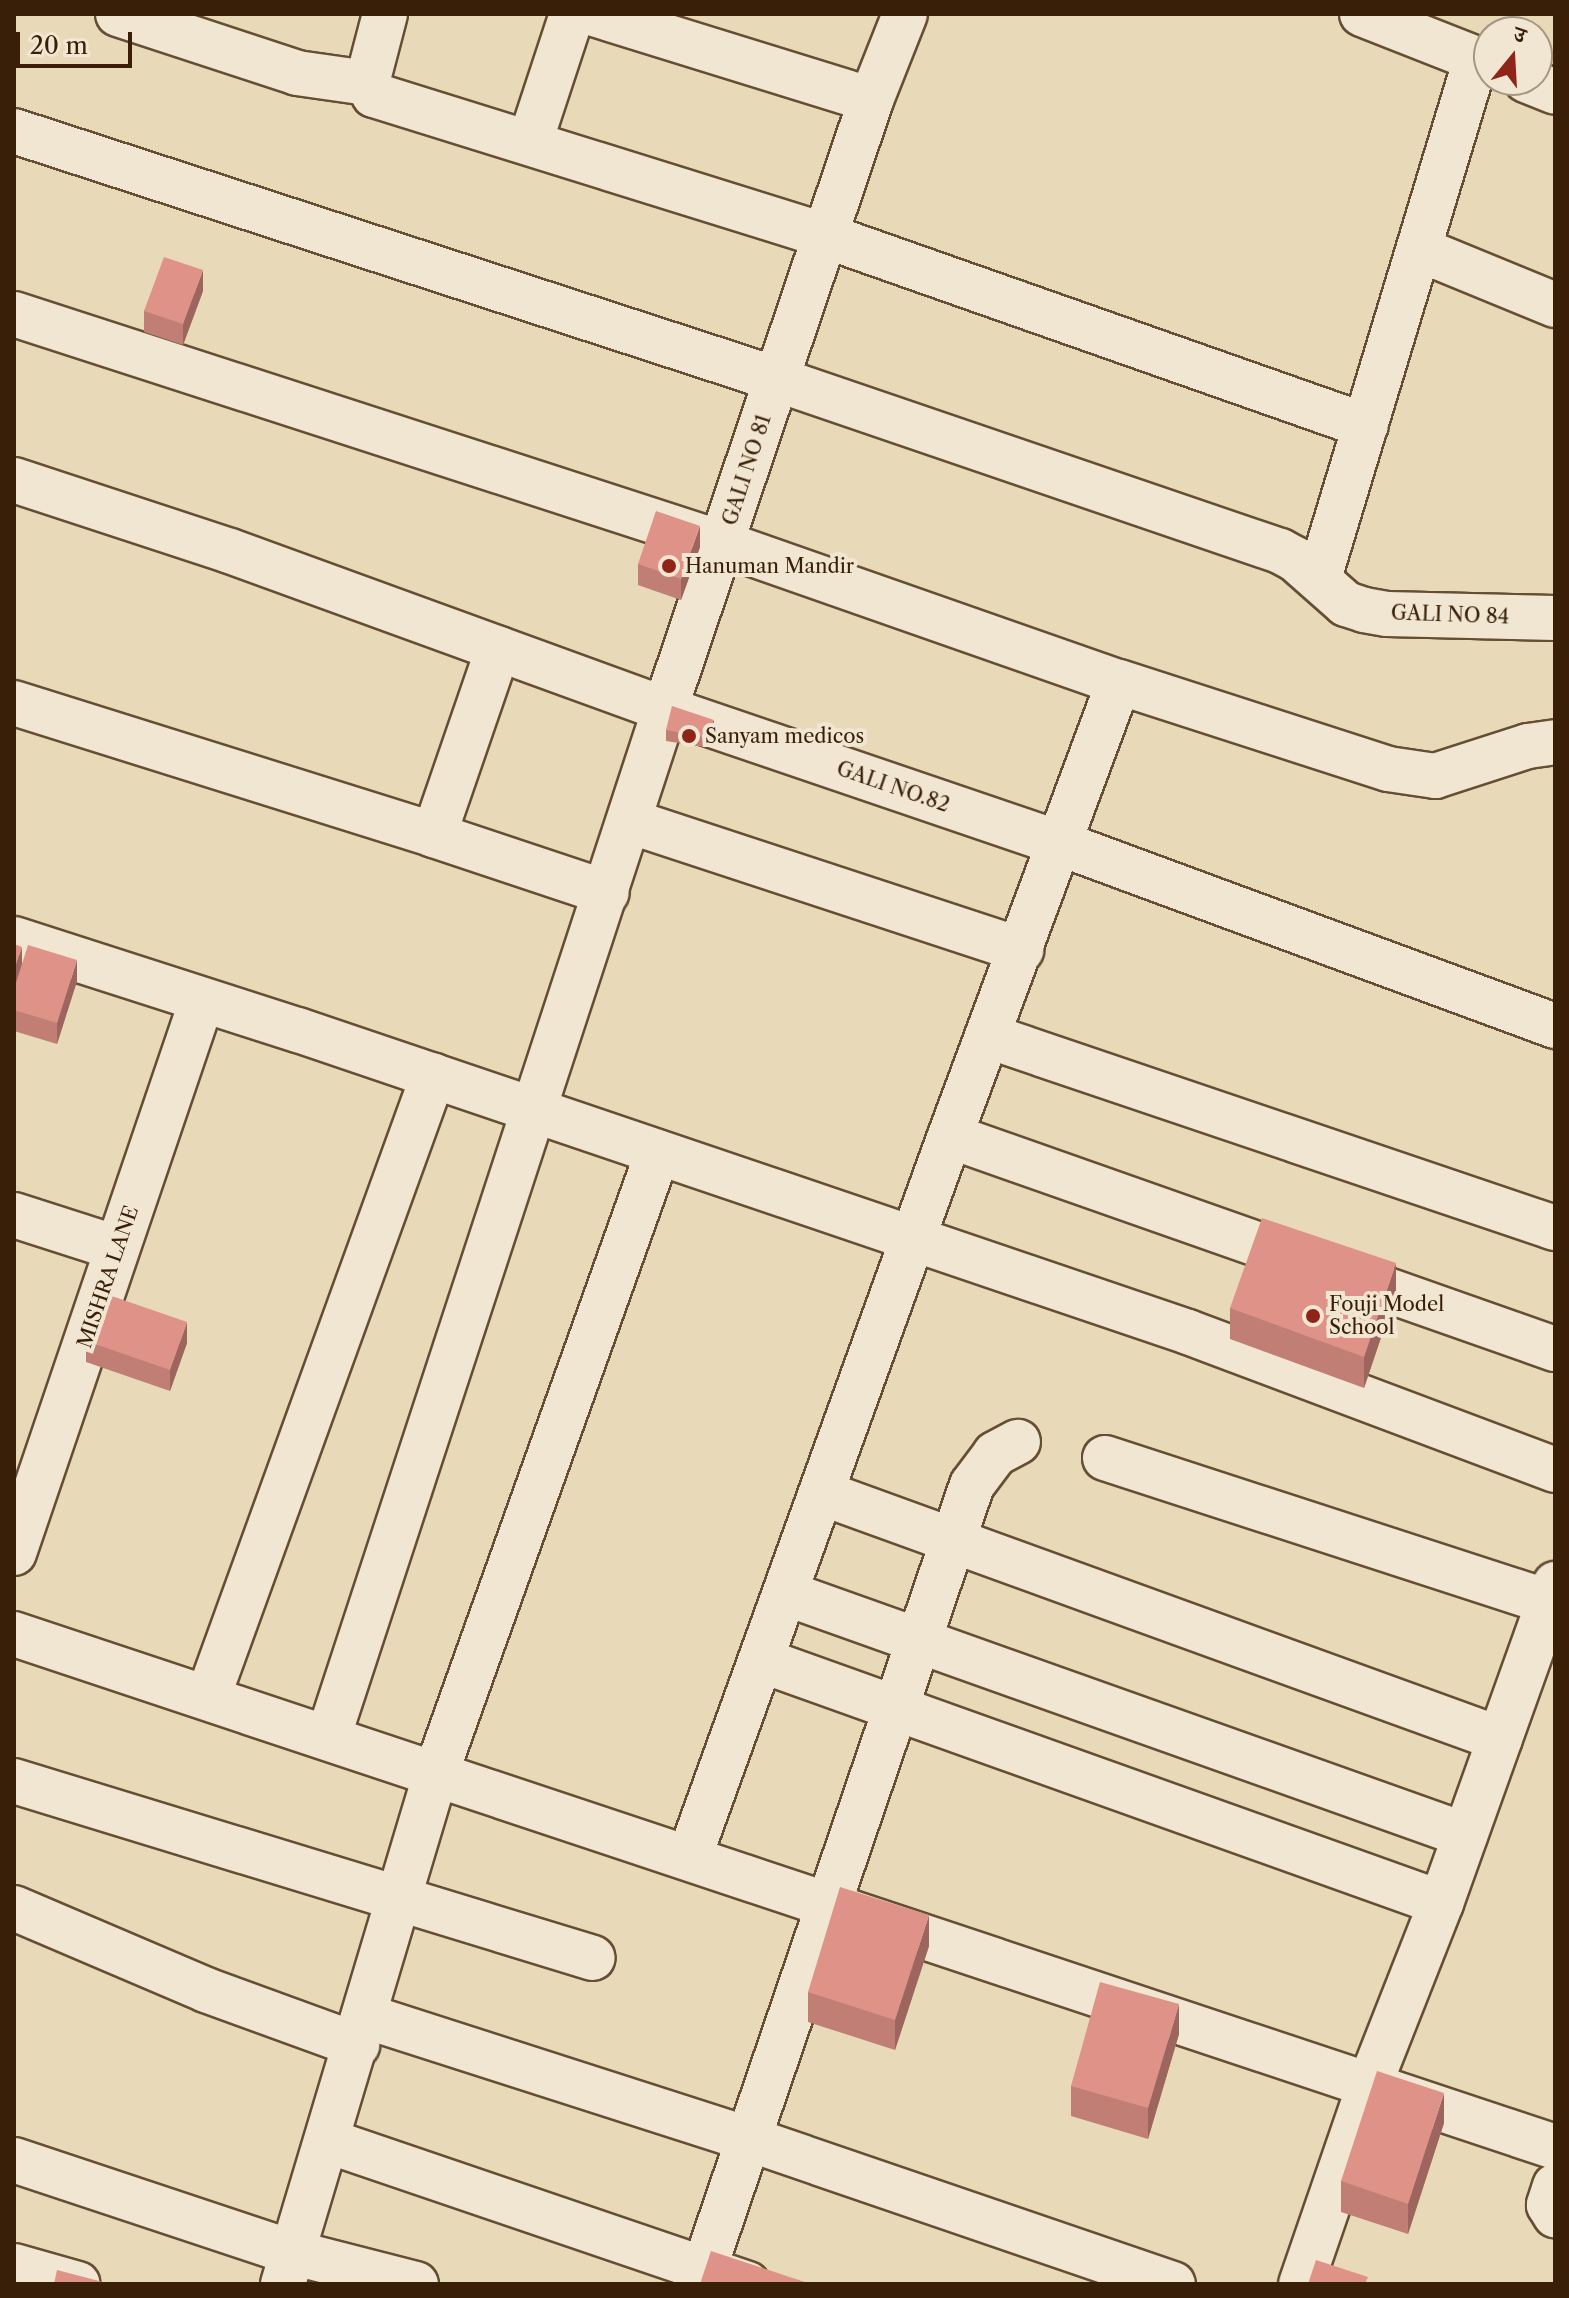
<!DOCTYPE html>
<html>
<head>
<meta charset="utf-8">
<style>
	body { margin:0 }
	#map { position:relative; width:1569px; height:2298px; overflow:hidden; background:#e8d9b8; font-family:"Libre Caslon Text","Noto Serif Devanagari",serif }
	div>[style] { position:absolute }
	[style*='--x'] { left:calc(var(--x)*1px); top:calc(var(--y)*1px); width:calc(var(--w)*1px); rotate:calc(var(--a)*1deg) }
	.roads { filter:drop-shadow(2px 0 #654e33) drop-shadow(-2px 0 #654e33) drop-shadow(0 2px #654e33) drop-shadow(0 -2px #654e33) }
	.minor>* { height:44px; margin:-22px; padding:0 22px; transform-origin:22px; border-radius:22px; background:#f0e6d1 }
	.wall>* { inset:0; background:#c07e75 }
	.shaded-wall>* { inset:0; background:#9c665f }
	.building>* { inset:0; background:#df9288 }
	.dots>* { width:22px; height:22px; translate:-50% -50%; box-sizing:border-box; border:4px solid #f0e6d1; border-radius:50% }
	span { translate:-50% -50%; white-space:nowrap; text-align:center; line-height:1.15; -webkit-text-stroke:8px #f0e6d1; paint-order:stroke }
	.street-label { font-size:20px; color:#391f07 }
	.poi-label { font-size:20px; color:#391f07 }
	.left { translate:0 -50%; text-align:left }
	.frame { position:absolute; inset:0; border:16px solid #391f07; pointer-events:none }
	.north { position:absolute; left:1473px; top:16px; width:80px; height:80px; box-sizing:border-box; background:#f0e6d1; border:2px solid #a79680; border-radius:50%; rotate:18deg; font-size:22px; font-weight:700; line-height:32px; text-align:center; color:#391f07 }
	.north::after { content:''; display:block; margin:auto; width:28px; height:36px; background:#8f2418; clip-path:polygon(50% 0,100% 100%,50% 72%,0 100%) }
	.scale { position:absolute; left:16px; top:32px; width:116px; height:36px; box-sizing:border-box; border:4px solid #391f07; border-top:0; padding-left:10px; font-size:24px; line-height:28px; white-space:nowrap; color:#391f07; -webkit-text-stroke:6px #f0e6d1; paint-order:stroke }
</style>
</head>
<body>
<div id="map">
	<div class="roads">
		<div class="minor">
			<div style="--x:118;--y:14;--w:188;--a:18.2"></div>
			<div style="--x:297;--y:73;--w:71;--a:8.1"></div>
			<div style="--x:385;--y:14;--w:71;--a:104.6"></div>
			<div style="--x:367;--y:83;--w:14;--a:60"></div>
			<div style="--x:374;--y:95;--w:473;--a:17.3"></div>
			<div style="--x:826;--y:236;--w:572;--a:19.38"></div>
			<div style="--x:594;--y:14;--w:290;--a:17.2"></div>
			<div style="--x:1362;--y:14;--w:136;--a:21.5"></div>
			<div style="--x:1526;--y:80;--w:31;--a:22"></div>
			<div style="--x:14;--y:131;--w:801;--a:18.03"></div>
			<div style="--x:776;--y:379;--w:533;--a:18.84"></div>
			<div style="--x:1280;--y:551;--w:17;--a:28"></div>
			<div style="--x:1295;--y:559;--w:68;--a:41.4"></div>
			<div style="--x:1346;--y:604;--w:19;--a:18"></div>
			<div style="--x:1364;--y:610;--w:23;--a:10"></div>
			<div style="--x:1387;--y:614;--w:168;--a:1.4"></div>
			<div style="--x:530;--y:142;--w:135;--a:-71.8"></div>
			<div style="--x:1421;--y:250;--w:145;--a:22.3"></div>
			<div style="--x:14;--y:314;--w:746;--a:17.95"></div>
			<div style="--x:724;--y:544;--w:418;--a:19.3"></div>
			<div style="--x:1119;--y:682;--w:283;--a:17.9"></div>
			<div style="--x:1388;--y:769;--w:48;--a:8.5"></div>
			<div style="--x:1435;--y:776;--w:98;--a:-17.9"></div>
			<div style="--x:1528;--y:746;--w:27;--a:-8"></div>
			<div style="--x:14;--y:480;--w:227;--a:18.2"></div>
			<div style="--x:230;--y:551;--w:463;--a:20"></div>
			<div style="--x:665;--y:709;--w:416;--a:18.8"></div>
			<div style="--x:1059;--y:843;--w:529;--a:20.25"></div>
			<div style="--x:1319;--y:578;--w:542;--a:-73.17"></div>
			<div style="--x:14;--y:703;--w:440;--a:17.4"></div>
			<div style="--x:434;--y:835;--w:182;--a:18.5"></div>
			<div style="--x:629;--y:821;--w:413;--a:18.2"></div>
			<div style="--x:434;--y:835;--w:197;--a:-71"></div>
			<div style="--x:14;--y:939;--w:298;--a:17.8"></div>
			<div style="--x:298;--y:1030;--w:940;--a:18.74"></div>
			<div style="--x:1188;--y:1332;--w:392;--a:20.6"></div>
			<div style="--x:988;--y:1036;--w:599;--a:18.71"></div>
			<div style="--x:950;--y:1136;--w:641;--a:19.4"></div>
			<div style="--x:14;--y:1215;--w:108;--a:17.8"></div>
			<div style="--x:1105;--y:1458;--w:466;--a:18"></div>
			<div style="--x:822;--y:1493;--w:721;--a:19.94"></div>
			<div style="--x:14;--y:1553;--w:584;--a:-71.22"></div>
			<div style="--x:785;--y:1593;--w:722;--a:19.59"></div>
			<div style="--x:14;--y:1634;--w:1624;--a:18.41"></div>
			<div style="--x:761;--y:1660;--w:722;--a:19.66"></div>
			<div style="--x:208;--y:1697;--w:661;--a:-70.08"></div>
			<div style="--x:328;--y:1738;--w:1083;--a:-71.87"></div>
			<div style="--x:665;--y:709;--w:643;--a:-71.31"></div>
			<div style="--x:871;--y:100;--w:92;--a:-68.4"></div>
			<div style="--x:14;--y:1781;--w:605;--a:17"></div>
			<div style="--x:689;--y:1858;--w:768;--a:-70.13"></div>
			<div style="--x:950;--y:1136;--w:484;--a:-69.6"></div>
			<div style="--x:14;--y:1908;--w:209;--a:23.1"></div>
			<div style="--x:206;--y:1990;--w:161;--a:20"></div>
			<div style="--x:365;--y:2016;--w:403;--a:17.8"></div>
			<div style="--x:749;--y:2139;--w:448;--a:18.9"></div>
			<div style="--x:328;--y:2141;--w:443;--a:18.8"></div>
			<div style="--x:14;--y:2160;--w:292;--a:18.4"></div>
			<div style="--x:291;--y:2252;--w:129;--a:14.4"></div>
			<div style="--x:1555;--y:2186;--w:20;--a:108"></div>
			<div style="--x:1549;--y:2205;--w:12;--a:59"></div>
			<div style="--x:14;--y:2266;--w:66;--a:15.7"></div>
			<div style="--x:283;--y:2284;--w:533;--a:-73.33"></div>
			<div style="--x:436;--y:1773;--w:659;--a:-70.33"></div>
			<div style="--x:699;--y:2284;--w:844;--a:-71.14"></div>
			<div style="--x:972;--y:1485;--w:39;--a:-53"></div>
			<div style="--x:995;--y:1454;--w:26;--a:-28"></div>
			<div style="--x:1301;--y:2284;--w:209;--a:-71"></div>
			<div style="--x:1369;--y:2086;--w:197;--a:-68.5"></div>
			<div style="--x:1441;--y:1903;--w:339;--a:-70.3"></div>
		</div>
	</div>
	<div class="wall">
		<div style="clip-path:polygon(203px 291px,183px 345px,144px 332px,144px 311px)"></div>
		<div style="clip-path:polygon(700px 547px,681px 600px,638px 585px,638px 564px)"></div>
		<div style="clip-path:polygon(666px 730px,714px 730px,704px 747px,666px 741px)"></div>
		<div style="clip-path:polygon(14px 944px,22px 963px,77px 981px,57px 1044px,14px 1031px)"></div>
		<div style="clip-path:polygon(1396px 1293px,1364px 1388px,1230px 1339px,1230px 1308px)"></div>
		<div style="clip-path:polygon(86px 1341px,187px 1343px,170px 1391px,86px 1362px)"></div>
		<div style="clip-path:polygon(929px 1946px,895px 2050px,808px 2022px,808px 1992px)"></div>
		<div style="clip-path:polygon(1179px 2034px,1148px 2139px,1071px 2116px,1071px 2086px)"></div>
		<div style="clip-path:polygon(1444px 2123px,1408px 2234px,1341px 2212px,1341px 2181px)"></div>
	</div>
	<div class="shaded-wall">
		<div style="clip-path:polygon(203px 270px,203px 291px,183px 345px,183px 324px)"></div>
		<div style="clip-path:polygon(700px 526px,700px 547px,681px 600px,681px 579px)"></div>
		<div style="clip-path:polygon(714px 720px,714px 730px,704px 747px,704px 737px)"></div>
		<div style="clip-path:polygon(22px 947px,22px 968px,14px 991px,14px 970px)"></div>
		<div style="clip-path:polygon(77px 960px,77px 981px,57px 1044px,57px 1023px)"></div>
		<div style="clip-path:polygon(1396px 1263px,1396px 1293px,1364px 1388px,1364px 1357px)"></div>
		<div style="clip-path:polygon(187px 1322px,187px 1343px,170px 1391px,170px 1370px)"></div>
		<div style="clip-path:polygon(929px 1915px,929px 1946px,895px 2050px,895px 2020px)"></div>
		<div style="clip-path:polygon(1179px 2004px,1179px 2034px,1148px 2139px,1148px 2108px)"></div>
		<div style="clip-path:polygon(1444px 2093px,1444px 2123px,1408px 2234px,1408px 2204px)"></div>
	</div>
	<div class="building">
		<div style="clip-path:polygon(164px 257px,203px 270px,183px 324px,144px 311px)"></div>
		<div style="clip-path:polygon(656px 511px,700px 526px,681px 579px,638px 564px)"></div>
		<div style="clip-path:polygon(672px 706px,714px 720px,704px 737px,666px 730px)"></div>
		<div style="clip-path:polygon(14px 944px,22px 947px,14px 970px)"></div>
		<div style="clip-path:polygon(28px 945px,77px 960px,57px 1023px,14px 1010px,14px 989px)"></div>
		<div style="clip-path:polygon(1262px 1218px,1396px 1263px,1364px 1357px,1230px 1308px)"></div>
		<div style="clip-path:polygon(103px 1293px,187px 1322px,170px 1370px,86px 1341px)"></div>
		<div style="clip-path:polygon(840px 1887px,929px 1915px,895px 2020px,808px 1992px)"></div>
		<div style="clip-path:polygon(1100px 1982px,1179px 2004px,1148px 2108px,1071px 2086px)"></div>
		<div style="clip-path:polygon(1377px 2071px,1444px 2093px,1408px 2204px,1341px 2181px)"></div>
		<div style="clip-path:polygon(711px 2251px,811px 2284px,700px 2284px)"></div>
		<div style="clip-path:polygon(1316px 2260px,1368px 2277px,1365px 2284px,1308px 2284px)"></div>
		<div style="clip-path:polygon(57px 2270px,103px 2282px,102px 2284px,54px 2284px)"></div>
	</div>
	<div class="dots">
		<div style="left:669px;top:566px;background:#8f2418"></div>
		<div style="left:689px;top:736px;background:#8f2418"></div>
		<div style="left:1313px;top:1316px;background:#8f2418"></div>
	</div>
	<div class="street-label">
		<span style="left:747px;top:470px;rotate:-72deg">GALI NO 81</span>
		<span style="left:1450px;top:615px;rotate:2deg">GALI NO 84</span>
		<span style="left:893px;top:787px;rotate:19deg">GALI NO.82</span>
		<span style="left:108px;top:1277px;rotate:-71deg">MISHRA LANE</span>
	</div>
	<div class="poi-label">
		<span class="left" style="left:685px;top:566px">Hanuman Mandir</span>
		<span class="left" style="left:705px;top:736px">Sanyam medicos</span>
		<span class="left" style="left:1329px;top:1316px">Fouji Model<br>School</span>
	</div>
	<div class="frame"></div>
	<div class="north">उ</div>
	<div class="scale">20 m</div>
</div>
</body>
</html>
